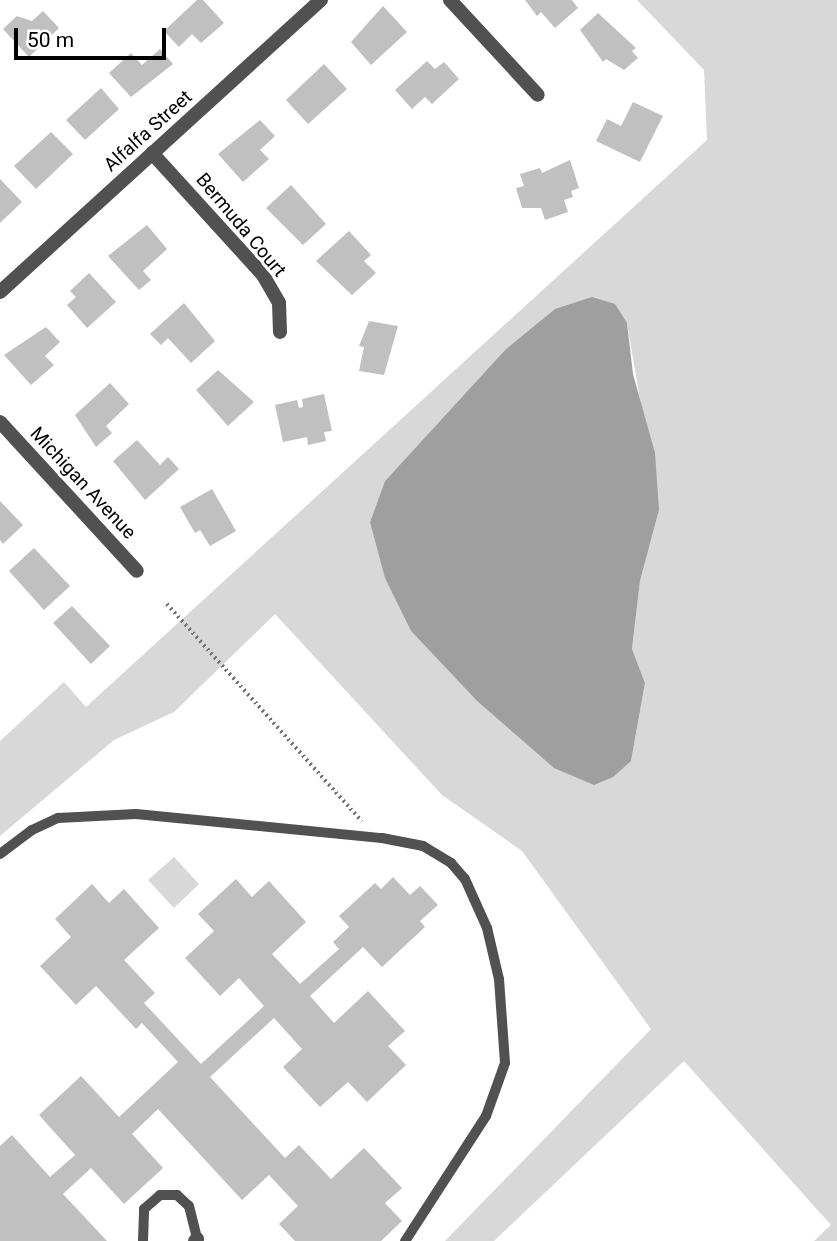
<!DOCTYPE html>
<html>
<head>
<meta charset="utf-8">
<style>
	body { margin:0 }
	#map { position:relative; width:837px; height:1241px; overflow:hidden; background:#fff; font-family:Roboto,sans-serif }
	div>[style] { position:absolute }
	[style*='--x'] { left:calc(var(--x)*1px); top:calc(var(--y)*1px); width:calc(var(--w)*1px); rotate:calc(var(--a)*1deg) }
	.green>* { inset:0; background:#d8d8d8 }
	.water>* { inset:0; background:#9f9f9f }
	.building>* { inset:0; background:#c0c0c0 }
	.path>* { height:3.5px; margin-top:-1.75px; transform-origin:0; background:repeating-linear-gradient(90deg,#737373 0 2px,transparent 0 5.5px) }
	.service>* { height:10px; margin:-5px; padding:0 5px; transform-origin:5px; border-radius:5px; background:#515151 }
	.minor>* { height:14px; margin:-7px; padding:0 7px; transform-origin:7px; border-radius:7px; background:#515151 }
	span { translate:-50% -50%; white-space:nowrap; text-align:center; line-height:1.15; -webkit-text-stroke:6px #fff; paint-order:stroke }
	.street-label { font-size:19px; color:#000 }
	.scale { position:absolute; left:14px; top:28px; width:152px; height:32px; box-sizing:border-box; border:4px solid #000; border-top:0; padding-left:9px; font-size:21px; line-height:24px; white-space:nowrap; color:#000; -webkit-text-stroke:5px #fff; paint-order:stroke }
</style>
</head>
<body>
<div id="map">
	<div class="green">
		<div style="clip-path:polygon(evenodd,637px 0,837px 0,837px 1241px,814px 1241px,831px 1225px,684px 1061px,494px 1241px,445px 1241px,651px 1029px,522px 851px,442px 795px,275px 614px,174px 712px,114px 740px,0 836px,0 741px,64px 682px,86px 707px,707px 140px,704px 70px,637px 0,627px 323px,659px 510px,640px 581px,632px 649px,645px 683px,631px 761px,554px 768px,477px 701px,411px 631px,370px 522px,385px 481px,505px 350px,627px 323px)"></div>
		<div style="clip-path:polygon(174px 857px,199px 884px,174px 908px,148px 880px)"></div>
	</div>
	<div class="water">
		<div style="clip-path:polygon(592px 297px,615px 304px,627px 323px,633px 374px,655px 453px,659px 510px,640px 581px,632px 649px,645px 683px,631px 761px,613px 777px,594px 785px,554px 768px,477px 701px,411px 631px,385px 578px,370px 522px,385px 481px,505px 350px,555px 309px)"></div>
	</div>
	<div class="building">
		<div style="clip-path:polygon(197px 0,203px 0,224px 23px,201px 43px,192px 34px,179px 47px,164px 31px)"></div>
		<div style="clip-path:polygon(525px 0,572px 0,578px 8px,555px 28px,541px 12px,537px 16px)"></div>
		<div style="clip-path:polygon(383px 6px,407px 32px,371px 65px,351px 42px)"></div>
		<div style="clip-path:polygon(43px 11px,59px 28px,29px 57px,3px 29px,17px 16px,32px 21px)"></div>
		<div style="clip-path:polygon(598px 13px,636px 48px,632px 51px,638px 58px,624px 70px,606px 59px,603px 62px,580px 30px)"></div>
		<div style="clip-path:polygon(160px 49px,173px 64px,131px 97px,109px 73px,131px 53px,142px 65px)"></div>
		<div style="clip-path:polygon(427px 61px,435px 69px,444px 62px,459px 79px,432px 104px,425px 97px,412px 109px,395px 90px)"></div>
		<div style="clip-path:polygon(324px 64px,347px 89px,308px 124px,286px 100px)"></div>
		<div style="clip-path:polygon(101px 88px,119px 109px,85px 140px,66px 120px)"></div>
		<div style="clip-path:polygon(633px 102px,663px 116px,640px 162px,596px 141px,607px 119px,621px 126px)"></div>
		<div style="clip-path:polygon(260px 120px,275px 136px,260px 150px,269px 159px,243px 182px,218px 154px)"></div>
		<div style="clip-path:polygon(51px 132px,73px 154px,36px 189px,14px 166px)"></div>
		<div style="clip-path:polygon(570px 160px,579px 188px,571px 191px,573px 197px,564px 200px,568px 212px,545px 220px,541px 208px,522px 208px,516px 188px,524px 186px,520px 174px,540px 168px,542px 173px)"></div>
		<div style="clip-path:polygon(0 179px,22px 202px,0 223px)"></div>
		<div style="clip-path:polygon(291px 185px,326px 224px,303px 245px,266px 208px)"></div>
		<div style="clip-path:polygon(147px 225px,167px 249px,143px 271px,151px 280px,139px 290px,108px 256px)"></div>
		<div style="clip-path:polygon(349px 231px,371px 255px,364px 261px,376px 273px,352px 295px,316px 261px)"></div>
		<div style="clip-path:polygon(89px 273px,116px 302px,87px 328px,67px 305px,76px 297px,70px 291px)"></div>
		<div style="clip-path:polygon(184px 303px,215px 341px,191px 363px,168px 338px,161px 345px,150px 334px)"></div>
		<div style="clip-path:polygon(369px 321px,398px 326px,384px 375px,359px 371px,364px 347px,359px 346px)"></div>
		<div style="clip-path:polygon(46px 327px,60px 342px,45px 356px,54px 365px,31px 385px,4px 355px)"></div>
		<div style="clip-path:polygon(218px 370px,254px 402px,228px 426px,196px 390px)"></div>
		<div style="clip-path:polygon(110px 383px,129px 404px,106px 426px,112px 433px,96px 447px,75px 415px)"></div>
		<div style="clip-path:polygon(324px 394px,332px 431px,324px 432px,326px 441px,308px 445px,307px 437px,283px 442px,275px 405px,297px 400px,299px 408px,303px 407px,302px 399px)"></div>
		<div style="clip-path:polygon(137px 440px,160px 465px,168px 457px,179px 469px,145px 500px,113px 461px)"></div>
		<div style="clip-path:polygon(212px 489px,236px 531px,210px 546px,200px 530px,195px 533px,180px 507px)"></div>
		<div style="clip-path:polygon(0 501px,23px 525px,3px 544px,0 540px)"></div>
		<div style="clip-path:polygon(34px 548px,70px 586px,44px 610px,9px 571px)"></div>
		<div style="clip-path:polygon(72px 606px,110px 646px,91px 664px,53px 623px)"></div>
		<div style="clip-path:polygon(393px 877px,410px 895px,420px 886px,438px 905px,420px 921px,425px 927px,382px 967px,363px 947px,310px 996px,334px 1023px,368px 991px,405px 1031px,388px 1046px,406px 1065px,367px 1102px,348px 1082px,320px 1107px,283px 1067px,302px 1049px,274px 1018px,210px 1077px,285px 1158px,299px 1145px,331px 1179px,364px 1148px,402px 1188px,385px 1203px,402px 1221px,381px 1241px,295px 1241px,279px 1224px,298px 1206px,269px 1175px,242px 1200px,158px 1109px,132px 1134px,163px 1168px,124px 1204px,91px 1168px,63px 1194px,107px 1241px,0 1241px,0 1146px,12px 1135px,50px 1177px,75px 1155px,39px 1115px,81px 1076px,119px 1117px,178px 1062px,142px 1023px,136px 1029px,96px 986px,76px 1005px,40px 966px,71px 937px,55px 919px,92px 884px,109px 903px,124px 889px,159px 928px,124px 960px,155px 993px,144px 1003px,201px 1064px,264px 1006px,239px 978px,220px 996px,185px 958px,214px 931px,198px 914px,236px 879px,252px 897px,269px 881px,306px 922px,272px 954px,300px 984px,339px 949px,333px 942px,349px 927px,339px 916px,375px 883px,381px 889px)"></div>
	</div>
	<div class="path">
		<div style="--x:167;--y:604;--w:292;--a:48.1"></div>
	</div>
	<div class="service">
		<div style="--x:0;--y:854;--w:40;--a:-37"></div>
		<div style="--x:32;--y:830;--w:29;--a:-25"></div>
		<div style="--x:58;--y:818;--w:78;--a:-2.9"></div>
		<div style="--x:136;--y:814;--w:247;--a:5.6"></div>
		<div style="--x:382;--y:838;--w:42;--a:11"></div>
		<div style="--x:423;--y:846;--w:33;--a:31"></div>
		<div style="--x:451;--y:863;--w:21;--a:49"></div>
		<div style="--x:465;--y:879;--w:54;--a:65.8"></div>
		<div style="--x:487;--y:928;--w:52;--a:76.8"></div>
		<div style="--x:499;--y:979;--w:84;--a:85.9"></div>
		<div style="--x:505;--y:1063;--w:56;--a:109.7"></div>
		<div style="--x:486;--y:1116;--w:149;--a:122.9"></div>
		<div style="--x:143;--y:1241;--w:32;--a:-88"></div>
		<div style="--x:144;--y:1209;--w:21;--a:-41"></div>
		<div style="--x:160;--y:1195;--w:17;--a:0"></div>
		<div style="--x:177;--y:1195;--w:16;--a:43"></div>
		<div style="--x:189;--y:1206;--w:34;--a:76"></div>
	</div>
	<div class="minor">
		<div style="--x:450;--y:0;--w:129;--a:47.2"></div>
		<div style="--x:152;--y:153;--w:165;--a:47.7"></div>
		<div style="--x:263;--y:275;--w:32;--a:60"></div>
		<div style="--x:279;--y:303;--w:29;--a:88"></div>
		<div style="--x:0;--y:292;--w:434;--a:-42.3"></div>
		<div style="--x:0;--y:422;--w:202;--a:47.4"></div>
		<div style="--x:195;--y:1241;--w:3;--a:-45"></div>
	</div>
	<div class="street-label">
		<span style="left:148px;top:131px;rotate:-42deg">Alfalfa Street</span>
		<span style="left:241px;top:225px;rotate:50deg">Bermuda Court</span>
		<span style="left:83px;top:483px;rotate:47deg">Michigan Avenue</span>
	</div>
	<div class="scale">50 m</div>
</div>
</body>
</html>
